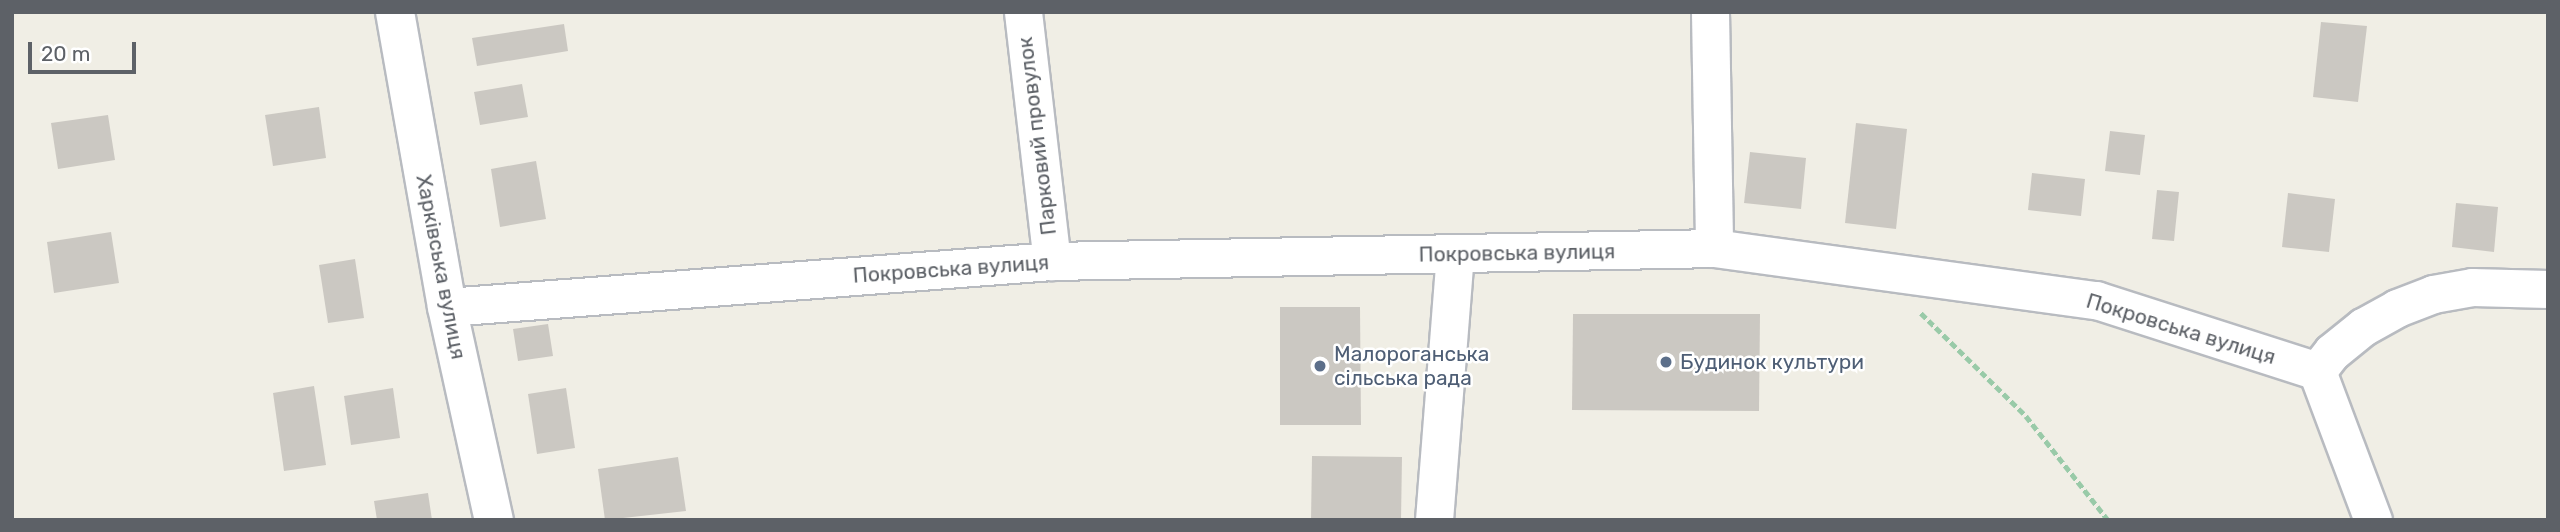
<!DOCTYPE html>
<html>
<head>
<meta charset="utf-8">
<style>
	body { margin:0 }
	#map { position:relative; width:2560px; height:532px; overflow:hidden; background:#f0eee5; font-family:Rubik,sans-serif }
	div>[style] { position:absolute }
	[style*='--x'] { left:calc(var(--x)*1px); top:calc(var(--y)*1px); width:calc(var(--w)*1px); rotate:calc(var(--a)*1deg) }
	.building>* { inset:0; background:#cbc8c2 }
	.path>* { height:4.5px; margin-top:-2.25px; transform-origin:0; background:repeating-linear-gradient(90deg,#99caa8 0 7px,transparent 0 10.5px) }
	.roads { filter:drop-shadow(2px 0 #b8bbc0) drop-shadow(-2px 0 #b8bbc0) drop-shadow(0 2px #b8bbc0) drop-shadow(0 -2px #b8bbc0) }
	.street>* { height:37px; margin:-18.5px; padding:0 18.5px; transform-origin:18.5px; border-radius:18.5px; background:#fff }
	.secondary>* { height:38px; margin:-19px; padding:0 19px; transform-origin:19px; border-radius:19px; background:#fff }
	.dots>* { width:19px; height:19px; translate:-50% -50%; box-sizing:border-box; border:4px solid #fff; border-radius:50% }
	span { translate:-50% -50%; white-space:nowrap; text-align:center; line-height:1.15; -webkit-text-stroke:5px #fff; paint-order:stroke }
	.street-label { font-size:21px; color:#5d6167 }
	.service-label { font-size:21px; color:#4e5e75 }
	.left { translate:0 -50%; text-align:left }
	.frame { position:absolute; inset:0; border:14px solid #5d6167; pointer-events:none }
	.scale { position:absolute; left:28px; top:42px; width:108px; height:32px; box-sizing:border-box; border:4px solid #5d6167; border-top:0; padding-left:9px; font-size:21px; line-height:24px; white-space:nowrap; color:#5d6167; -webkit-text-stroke:5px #fff; paint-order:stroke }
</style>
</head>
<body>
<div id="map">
	<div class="building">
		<div style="clip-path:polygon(2321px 22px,2367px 26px,2358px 102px,2313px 97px)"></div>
		<div style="clip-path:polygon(564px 24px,568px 51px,477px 66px,472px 38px)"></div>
		<div style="clip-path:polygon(522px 84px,528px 117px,480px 125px,474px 92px)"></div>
		<div style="clip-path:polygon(319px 107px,326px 158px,273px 166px,265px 115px)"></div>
		<div style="clip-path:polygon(108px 115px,115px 160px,58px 169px,51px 123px)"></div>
		<div style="clip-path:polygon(1856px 123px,1907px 129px,1896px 229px,1845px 223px)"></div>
		<div style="clip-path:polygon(2110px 131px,2145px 135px,2140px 175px,2105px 171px)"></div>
		<div style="clip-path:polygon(1750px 152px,1806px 158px,1801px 209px,1744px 203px)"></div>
		<div style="clip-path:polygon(536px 161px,546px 219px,500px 227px,491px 169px)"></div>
		<div style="clip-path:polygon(2032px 173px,2085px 179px,2081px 216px,2028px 210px)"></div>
		<div style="clip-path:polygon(2157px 190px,2179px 192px,2174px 241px,2152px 239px)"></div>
		<div style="clip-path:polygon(2288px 193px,2335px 199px,2329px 252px,2282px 247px)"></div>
		<div style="clip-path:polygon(2456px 203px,2498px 207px,2494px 252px,2452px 247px)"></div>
		<div style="clip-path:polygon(111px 232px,119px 283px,54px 293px,47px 242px)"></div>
		<div style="clip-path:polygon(355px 259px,364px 318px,328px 323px,319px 265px)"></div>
		<div style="clip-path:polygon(1280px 307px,1360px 307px,1361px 425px,1280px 425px)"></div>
		<div style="clip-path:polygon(1573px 314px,1760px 314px,1759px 411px,1572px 410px)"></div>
		<div style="clip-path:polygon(548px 324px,553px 356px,518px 361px,513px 329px)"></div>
		<div style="clip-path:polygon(314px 386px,326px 465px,284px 471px,273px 393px)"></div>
		<div style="clip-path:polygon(393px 388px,400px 438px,351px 445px,344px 396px)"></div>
		<div style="clip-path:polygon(566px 388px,575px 448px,537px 454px,528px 394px)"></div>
		<div style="clip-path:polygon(1312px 456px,1402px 457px,1401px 520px,1311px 520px)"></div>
		<div style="clip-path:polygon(678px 457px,686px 511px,605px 520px,598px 469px)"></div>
		<div style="clip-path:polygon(428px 493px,432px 520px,377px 520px,374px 501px)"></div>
	</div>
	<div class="path">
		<div style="--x:1921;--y:313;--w:147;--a:44.4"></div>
		<div style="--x:2026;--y:416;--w:132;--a:51.7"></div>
	</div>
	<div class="roads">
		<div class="street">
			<div style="--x:1023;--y:12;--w:251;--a:83.4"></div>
			<div style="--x:1710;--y:12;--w:236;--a:89"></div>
			<div style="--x:447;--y:307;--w:607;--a:-4.35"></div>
			<div style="--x:1052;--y:261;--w:662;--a:-1.12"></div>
			<div style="--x:1714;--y:248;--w:386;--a:7.8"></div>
			<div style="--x:2096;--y:300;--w:232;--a:17.8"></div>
			<div style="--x:2317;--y:371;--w:24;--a:-52"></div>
			<div style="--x:2332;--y:352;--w:40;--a:-39"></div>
			<div style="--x:2363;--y:327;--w:39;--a:-29"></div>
			<div style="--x:2397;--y:308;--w:39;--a:-21"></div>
			<div style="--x:2433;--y:294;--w:40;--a:-10"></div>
			<div style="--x:2472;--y:287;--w:76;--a:1.5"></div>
			<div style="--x:2317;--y:371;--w:159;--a:69.4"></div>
			<div style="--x:1434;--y:520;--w:266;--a:-85.5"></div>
		</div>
		<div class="secondary">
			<div style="--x:395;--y:12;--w:300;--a:80"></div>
			<div style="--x:447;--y:307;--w:218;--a:77.6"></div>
		</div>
	</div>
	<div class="dots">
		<div style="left:1666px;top:362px;background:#5c6f8a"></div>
		<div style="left:1320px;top:366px;background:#5c6f8a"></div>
	</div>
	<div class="street-label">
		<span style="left:1037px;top:136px;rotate:-97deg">Парковий провулок</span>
		<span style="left:1517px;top:253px;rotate:-1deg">Покровська вулиця</span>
		<span style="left:441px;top:267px;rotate:79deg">Харківська вулиця</span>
		<span style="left:951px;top:269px;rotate:-4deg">Покровська вулиця</span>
		<span style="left:2181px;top:329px;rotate:17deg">Покровська вулиця</span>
	</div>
	<div class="service-label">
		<span class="left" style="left:1334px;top:366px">Малороганська<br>сільська рада</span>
		<span class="left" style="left:1680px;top:362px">Будинок культури</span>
	</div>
	<div class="frame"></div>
	<div class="scale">20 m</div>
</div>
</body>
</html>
